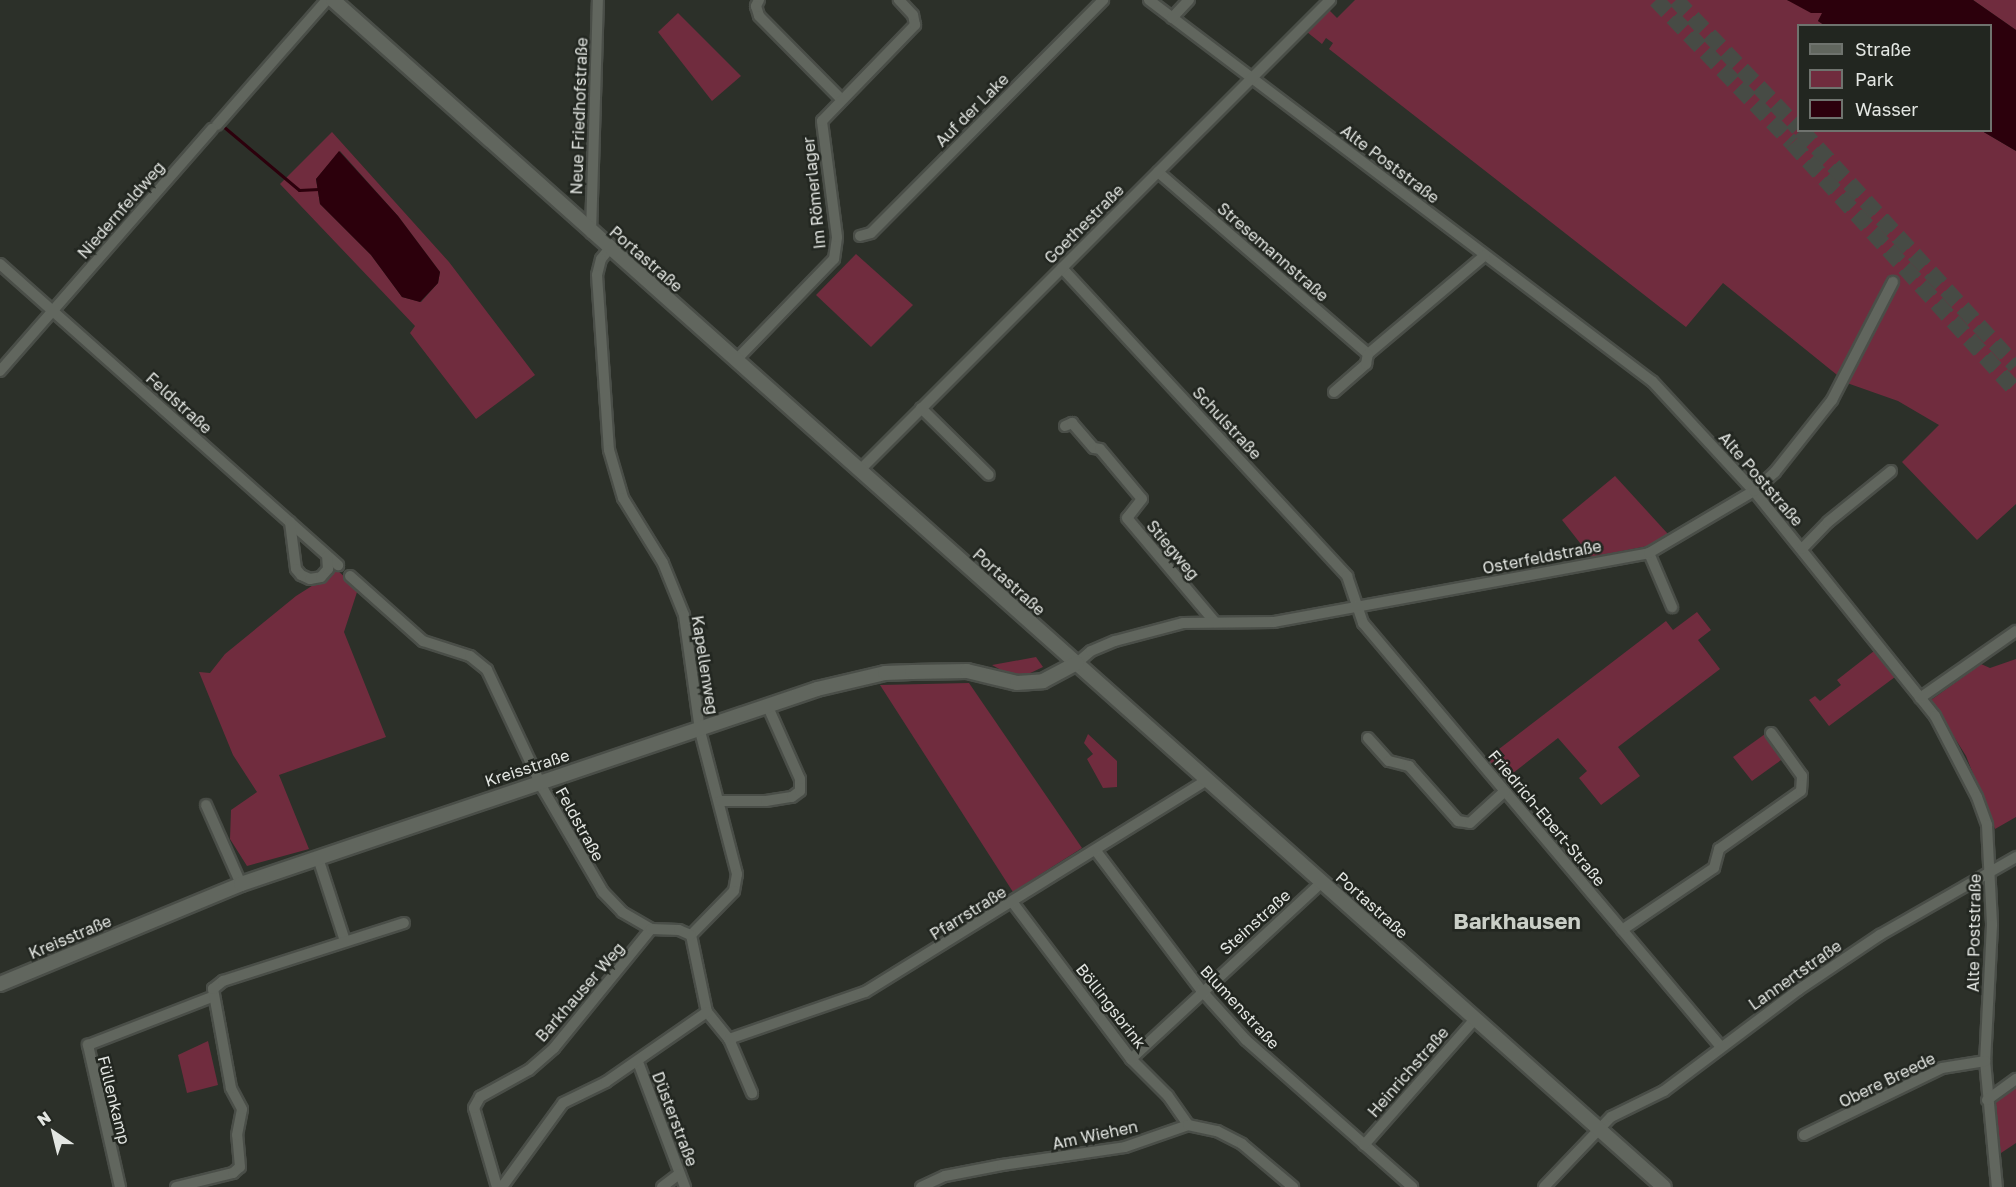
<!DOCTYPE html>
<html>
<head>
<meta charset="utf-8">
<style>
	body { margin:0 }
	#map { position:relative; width:2016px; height:1187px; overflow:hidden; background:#2c3029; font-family:"Golos Text",sans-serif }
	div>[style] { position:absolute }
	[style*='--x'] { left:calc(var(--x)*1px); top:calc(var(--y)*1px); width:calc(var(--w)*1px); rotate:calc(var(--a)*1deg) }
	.green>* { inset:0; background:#702c3e }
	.water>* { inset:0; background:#2c000c }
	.stream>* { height:3px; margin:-1.5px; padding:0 1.5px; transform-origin:1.5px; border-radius:1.5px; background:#2c000c }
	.trunk-tunnel>* { height:16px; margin-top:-8px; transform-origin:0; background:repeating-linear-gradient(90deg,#474b45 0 16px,transparent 0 24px) }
	.roads { filter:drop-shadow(2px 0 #4a4e48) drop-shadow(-2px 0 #4a4e48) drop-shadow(0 2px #4a4e48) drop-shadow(0 -2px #4a4e48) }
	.minor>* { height:10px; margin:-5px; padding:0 5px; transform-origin:5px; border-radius:5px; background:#61665e }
	.secondary>* { height:14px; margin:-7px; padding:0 7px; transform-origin:7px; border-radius:7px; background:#61665e }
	span { translate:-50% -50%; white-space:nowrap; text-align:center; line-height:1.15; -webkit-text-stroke:5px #222620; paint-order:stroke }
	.street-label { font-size:16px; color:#e3e6e2 }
	.district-label { font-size:22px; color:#cacfc7; font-weight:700 }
	.legend { position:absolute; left:1797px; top:24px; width:195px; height:108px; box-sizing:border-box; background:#222620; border:2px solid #6f736e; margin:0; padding:8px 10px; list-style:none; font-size:18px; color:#e3e6e2 }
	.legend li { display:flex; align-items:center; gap:12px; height:30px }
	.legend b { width:30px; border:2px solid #6f736e }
	.north { position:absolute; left:24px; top:1103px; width:60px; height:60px; -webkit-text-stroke:4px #222620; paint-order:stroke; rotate:325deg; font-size:16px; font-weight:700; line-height:24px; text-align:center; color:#e3e6e2 }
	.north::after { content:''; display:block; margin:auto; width:21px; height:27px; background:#e3e6e2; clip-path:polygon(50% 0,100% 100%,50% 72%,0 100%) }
</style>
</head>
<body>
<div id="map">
	<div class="green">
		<div style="clip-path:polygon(1355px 0,1787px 0,1823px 12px,1818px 21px,1824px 25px,1798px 26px,1798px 130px,1982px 131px,2016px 151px,2016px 504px,1977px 540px,1902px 462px,1939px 425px,1898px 401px,1847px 383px,1723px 283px,1686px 327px,1661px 308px,1329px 49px,1333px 43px,1326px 38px,1322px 44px,1307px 32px,1329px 10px,1337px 18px)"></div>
		<div style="clip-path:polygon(1973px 0,2016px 0,2016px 30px)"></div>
		<div style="clip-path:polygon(678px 13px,741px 76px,712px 101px,658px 32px)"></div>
		<div style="clip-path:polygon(evenodd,332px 132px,449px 262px,535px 375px,476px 419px,410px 333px,415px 326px,280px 184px,332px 132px,340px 151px,398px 216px,440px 272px,438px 283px,421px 302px,402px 297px,371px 255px,320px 204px,316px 179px,340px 151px)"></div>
		<div style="clip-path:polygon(856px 254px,913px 305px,871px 347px,816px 295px)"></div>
		<div style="clip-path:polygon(1615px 476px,1668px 534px,1648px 546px,1591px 557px,1562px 520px)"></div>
		<div style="clip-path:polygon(337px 570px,358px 589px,344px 632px,386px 737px,279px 775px,309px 849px,247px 866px,230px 839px,231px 810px,257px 792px,233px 755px,199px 672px,210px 673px,225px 654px,296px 596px)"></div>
		<div style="clip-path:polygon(1697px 612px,1711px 630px,1698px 640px,1720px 669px,1618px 747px,1640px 776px,1601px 805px,1579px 778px,1587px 771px,1558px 738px,1504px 780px,1486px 759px,1666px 621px,1673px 630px)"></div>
		<div style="clip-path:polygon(1874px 651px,1895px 677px,1829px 726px,1809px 700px,1815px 696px,1820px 701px,1841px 685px,1837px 680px)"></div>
		<div style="clip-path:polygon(1036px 657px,1043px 667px,1024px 676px,1008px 674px,992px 665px)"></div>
		<div style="clip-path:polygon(2016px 659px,2016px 817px,1995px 829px,1966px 756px,1931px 700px,1981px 664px,1990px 668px)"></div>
		<div style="clip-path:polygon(969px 683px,1082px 848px,1013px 892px,880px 685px)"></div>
		<div style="clip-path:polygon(1088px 734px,1117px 761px,1117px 787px,1103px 788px,1087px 759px,1093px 754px,1084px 743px)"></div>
		<div style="clip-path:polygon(1765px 734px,1784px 758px,1752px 781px,1733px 757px)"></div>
		<div style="clip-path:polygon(208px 1041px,218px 1085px,187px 1093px,178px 1055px)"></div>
		<div style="clip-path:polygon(2016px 1086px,2016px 1143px,1998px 1155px,1994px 1102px)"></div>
	</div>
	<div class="water">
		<div style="clip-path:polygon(1787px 0,1973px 0,2016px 30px,2016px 151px,1982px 131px,1990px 130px,1990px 26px,1824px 25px,1818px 21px,1822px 13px,1811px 13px)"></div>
		<div style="clip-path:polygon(339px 151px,398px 216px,440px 272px,438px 283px,420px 302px,402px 297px,371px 255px,320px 204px,316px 179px)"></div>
	</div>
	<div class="stream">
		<div style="--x:224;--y:127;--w:98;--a:40"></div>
		<div style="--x:299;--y:190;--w:20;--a:-3"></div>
	</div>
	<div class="trunk-tunnel">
		<div style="--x:1656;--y:0;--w:197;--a:46.4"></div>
		<div style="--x:1792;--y:143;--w:334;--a:47.9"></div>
		<div style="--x:1676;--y:0;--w:177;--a:46.4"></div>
		<div style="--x:1801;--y:130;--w:319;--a:47.7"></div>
	</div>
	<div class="roads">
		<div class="minor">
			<div style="--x:759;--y:0;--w:7;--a:117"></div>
			<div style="--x:756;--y:6;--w:10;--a:73"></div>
			<div style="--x:759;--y:16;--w:117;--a:45.3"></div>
			<div style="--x:1149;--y:0;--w:632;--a:37.16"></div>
			<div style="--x:1653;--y:382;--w:149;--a:47.2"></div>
			<div style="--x:1754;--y:491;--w:289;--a:51.2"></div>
			<div style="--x:1935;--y:716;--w:91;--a:62.6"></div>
			<div style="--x:1977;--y:797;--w:30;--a:70"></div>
			<div style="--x:1987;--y:825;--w:100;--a:87.1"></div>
			<div style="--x:1992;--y:925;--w:136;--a:92.9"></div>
			<div style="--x:1985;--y:1061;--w:127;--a:84.6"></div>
			<div style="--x:1172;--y:18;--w:25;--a:-47"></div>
			<div style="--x:217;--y:125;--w:167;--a:-48.7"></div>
			<div style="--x:1158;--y:172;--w:278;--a:40.9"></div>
			<div style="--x:1368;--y:354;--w:153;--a:-40.2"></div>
			<div style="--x:591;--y:233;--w:233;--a:-88.3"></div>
			<div style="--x:860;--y:236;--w:11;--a:-15"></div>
			<div style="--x:871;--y:233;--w:329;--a:-45.1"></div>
			<div style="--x:610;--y:248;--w:14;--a:129"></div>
			<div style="--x:601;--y:259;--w:16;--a:104"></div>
			<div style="--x:597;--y:275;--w:175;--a:86.1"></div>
			<div style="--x:609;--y:450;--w:50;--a:73.7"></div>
			<div style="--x:623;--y:498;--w:76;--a:58.4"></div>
			<div style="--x:663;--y:563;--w:56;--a:68"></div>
			<div style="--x:684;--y:615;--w:117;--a:82.1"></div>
			<div style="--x:700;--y:731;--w:148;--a:75.5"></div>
			<div style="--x:737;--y:874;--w:17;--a:100"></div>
			<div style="--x:734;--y:891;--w:62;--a:134.3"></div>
			<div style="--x:0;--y:264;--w:453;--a:41.7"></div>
			<div style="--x:1062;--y:268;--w:420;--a:47.2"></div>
			<div style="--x:1347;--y:576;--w:50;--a:71.2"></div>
			<div style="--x:1363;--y:623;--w:555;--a:49.82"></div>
			<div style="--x:736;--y:360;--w:141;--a:-45.9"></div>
			<div style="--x:834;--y:259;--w:22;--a:-82"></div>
			<div style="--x:837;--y:237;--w:117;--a:-97.4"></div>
			<div style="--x:822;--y:121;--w:134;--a:-45.9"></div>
			<div style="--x:915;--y:25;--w:10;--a:-101"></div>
			<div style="--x:913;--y:15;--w:21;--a:-133"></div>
			<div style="--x:0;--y:371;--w:322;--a:-48.8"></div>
			<div style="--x:1334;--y:392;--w:43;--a:-41.2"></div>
			<div style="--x:1366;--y:364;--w:10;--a:-79"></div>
			<div style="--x:921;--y:408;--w:95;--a:44.6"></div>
			<div style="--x:1065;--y:426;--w:8;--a:-23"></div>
			<div style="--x:1072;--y:423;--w:33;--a:49"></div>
			<div style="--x:1094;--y:448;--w:6;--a:9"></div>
			<div style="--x:1100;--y:449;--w:65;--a:50"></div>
			<div style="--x:1142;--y:499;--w:24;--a:128"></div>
			<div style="--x:1127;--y:518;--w:136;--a:49.8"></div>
			<div style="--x:860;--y:470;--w:665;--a:-45"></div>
			<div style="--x:290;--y:522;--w:47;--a:82.7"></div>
			<div style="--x:296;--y:569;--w:8;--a:50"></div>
			<div style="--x:301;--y:575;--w:10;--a:24"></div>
			<div style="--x:310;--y:579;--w:11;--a:-10"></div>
			<div style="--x:321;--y:577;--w:11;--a:-49"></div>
			<div style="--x:328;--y:569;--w:13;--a:-94"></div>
			<div style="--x:1802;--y:549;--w:37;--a:-46"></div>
			<div style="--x:1828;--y:522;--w:81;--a:-39"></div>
			<div style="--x:1649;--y:553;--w:59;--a:66.9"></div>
			<div style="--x:350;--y:576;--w:98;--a:41.7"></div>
			<div style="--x:423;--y:641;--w:49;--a:17.7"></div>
			<div style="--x:470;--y:656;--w:22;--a:39"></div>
			<div style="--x:487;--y:670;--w:132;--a:64.8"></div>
			<div style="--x:543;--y:789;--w:119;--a:59.8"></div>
			<div style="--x:603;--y:892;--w:28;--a:46"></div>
			<div style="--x:622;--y:912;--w:34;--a:30"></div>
			<div style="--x:1077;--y:663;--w:18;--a:-41"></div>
			<div style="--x:1091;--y:651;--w:26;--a:-23"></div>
			<div style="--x:1115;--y:641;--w:70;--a:-14.8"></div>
			<div style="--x:1183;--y:623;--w:91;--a:-0.6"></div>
			<div style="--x:1274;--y:622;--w:381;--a:-10.4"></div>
			<div style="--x:1649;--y:553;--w:122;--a:-30.6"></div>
			<div style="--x:1754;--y:491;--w:28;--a:-42"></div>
			<div style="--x:1775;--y:472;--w:92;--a:-51.6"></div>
			<div style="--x:1832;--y:400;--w:133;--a:-62.7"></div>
			<div style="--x:1920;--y:698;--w:117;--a:-34.9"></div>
			<div style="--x:1368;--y:738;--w:31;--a:48"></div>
			<div style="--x:1389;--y:761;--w:21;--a:14"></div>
			<div style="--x:1409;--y:766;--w:74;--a:48.3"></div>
			<div style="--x:1458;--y:821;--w:12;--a:9"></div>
			<div style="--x:1470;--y:823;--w:47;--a:-42.4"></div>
			<div style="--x:720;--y:801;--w:46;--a:0"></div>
			<div style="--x:766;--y:801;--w:26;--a:-9"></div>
			<div style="--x:792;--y:797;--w:10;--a:-37"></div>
			<div style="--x:800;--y:791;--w:12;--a:-90"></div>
			<div style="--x:800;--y:779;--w:79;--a:-114"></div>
			<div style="--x:206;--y:805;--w:86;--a:66.1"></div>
			<div style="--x:1096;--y:851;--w:174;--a:52.9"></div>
			<div style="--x:1201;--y:990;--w:67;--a:48"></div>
			<div style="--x:1246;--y:1040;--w:222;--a:41.5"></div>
			<div style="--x:318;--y:858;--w:87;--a:72"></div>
			<div style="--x:1013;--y:903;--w:196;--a:52.9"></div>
			<div style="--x:1131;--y:1059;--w:52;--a:45"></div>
			<div style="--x:1168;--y:1096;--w:35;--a:55"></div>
			<div style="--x:1622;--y:930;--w:111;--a:-34"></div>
			<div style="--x:1714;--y:868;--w:20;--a:-75"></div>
			<div style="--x:1719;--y:849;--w:100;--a:-35.3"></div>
			<div style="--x:1801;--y:791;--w:15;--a:-86"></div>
			<div style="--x:1802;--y:776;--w:53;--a:-125.8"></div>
			<div style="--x:691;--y:935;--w:79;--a:78.3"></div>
			<div style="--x:707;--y:1012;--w:35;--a:51"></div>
			<div style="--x:729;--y:1039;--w:59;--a:66.9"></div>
			<div style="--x:729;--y:1039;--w:144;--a:-19.1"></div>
			<div style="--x:865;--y:992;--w:404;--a:-31.8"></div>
			<div style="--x:1131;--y:1059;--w:260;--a:-42.8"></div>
			<div style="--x:638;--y:1062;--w:134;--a:69.4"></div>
			<div style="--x:1987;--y:1100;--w:36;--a:-36"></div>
			<div style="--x:1804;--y:1135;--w:153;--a:-25.9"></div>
			<div style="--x:1942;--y:1068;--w:44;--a:-9.2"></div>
			<div style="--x:1364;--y:1145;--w:168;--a:-48.6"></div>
			<div style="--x:120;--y:1187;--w:146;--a:-102.7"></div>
			<div style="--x:88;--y:1045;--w:133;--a:-21.2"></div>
			<div style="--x:176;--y:1187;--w:59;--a:-13.8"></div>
			<div style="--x:233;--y:1173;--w:9;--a:-41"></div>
			<div style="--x:240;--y:1167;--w:32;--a:-95"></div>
			<div style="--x:237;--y:1135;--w:26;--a:-79"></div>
			<div style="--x:242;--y:1109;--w:24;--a:-118"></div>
			<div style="--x:231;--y:1088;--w:101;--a:-100.3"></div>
			<div style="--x:213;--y:989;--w:13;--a:-39"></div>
			<div style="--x:223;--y:981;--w:190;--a:-17.8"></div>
			<div style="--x:497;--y:1187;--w:82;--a:-106.2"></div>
			<div style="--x:474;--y:1108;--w:13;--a:-61"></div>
			<div style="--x:480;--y:1097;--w:56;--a:-28.9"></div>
			<div style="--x:529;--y:1070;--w:33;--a:-41"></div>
			<div style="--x:554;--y:1048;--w:154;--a:-50.8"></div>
			<div style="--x:651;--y:929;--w:28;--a:2"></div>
			<div style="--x:679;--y:930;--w:13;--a:23"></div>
			<div style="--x:502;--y:1187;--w:104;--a:-54"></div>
			<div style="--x:563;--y:1103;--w:48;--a:-26"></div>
			<div style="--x:606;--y:1082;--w:123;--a:-34.7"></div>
			<div style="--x:662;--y:1187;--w:21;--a:-37"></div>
			<div style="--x:921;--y:1187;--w:26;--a:-25"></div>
			<div style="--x:945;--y:1176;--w:58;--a:-10.9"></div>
			<div style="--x:1002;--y:1165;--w:124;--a:-8.3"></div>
			<div style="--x:1125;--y:1147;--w:67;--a:-19.2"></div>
			<div style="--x:1188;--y:1125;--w:30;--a:12"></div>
			<div style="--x:1217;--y:1131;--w:28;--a:27"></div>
			<div style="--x:1242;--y:1144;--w:67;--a:40.1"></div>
			<div style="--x:1544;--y:1187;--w:97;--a:-46.3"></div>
			<div style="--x:1611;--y:1117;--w:59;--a:-26.1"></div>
			<div style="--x:1664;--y:1091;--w:168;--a:-37"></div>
			<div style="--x:1798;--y:990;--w:99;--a:-33.9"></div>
			<div style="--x:1880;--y:935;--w:157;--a:-29.8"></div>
		</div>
		<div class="secondary">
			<div style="--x:333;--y:0;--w:1783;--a:41.73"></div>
			<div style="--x:0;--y:984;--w:261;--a:-22.5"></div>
			<div style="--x:241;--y:884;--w:608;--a:-18.7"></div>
			<div style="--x:817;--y:689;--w:70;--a:-13.2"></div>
			<div style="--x:885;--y:673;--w:27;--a:-2"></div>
			<div style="--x:912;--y:672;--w:55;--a:-1"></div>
			<div style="--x:967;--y:671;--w:51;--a:13.5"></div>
			<div style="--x:1017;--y:683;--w:26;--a:-4"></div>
			<div style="--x:1043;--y:681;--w:38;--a:-28"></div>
		</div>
	</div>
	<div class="street-label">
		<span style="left:972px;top:110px;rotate:-45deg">Auf der Lake</span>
		<span style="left:579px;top:116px;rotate:-88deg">Neue Friedhofstraße</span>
		<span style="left:1390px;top:164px;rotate:37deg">Alte Poststraße</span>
		<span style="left:814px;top:193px;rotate:-96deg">Im Römerlager</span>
		<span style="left:121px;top:210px;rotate:-49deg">Niedernfeldweg</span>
		<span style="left:1084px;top:224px;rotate:-45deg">Goethestraße</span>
		<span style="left:1273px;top:252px;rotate:41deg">Stresemannstraße</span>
		<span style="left:646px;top:259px;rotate:41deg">Portastraße</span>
		<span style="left:179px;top:403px;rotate:42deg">Feldstraße</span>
		<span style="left:1227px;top:423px;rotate:47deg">Schulstraße</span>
		<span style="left:1761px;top:479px;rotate:49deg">Alte Poststraße</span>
		<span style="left:1173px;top:550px;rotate:50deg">Stiegweg</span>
		<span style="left:1542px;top:557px;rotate:-11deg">Osterfeldstraße</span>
		<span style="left:1009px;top:582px;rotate:42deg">Portastraße</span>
		<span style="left:705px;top:665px;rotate:81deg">Kapellenweg</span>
		<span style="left:527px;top:768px;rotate:-18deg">Kreisstraße</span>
		<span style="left:1547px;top:818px;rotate:50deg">Friedrich-Ebert-Straße</span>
		<span style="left:580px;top:824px;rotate:61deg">Feldstraße</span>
		<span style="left:1372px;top:905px;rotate:42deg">Portastraße</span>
		<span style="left:968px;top:913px;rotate:-32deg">Pfarrstraße</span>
		<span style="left:1255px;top:922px;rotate:-42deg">Steinstraße</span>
		<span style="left:1974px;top:933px;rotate:-89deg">Alte Poststraße</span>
		<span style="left:70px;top:937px;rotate:-23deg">Kreisstraße</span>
		<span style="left:1795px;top:975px;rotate:-35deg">Lannertstraße</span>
		<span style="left:580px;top:992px;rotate:-49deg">Barkhauser Weg</span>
		<span style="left:1111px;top:1006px;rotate:52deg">Böllingsbrink</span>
		<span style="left:1240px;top:1007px;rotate:47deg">Blumenstraße</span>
		<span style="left:1408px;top:1072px;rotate:-49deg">Heinrichstraße</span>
		<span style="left:1887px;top:1080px;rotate:-26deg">Obere Breede</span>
		<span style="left:114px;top:1100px;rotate:76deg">Füllenkamp</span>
		<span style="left:675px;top:1119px;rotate:69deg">Düsterstraße</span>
		<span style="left:1095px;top:1135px;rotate:-12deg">Am Wiehen</span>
	</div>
	<div class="district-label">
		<span style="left:1517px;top:921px">Barkhausen</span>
	</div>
	<ul class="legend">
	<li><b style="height:8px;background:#61665e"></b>Straße</li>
	<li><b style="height:16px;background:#702c3e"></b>Park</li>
	<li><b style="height:16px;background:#2c000c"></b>Wasser</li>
	</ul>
	<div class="north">N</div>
</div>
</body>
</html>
